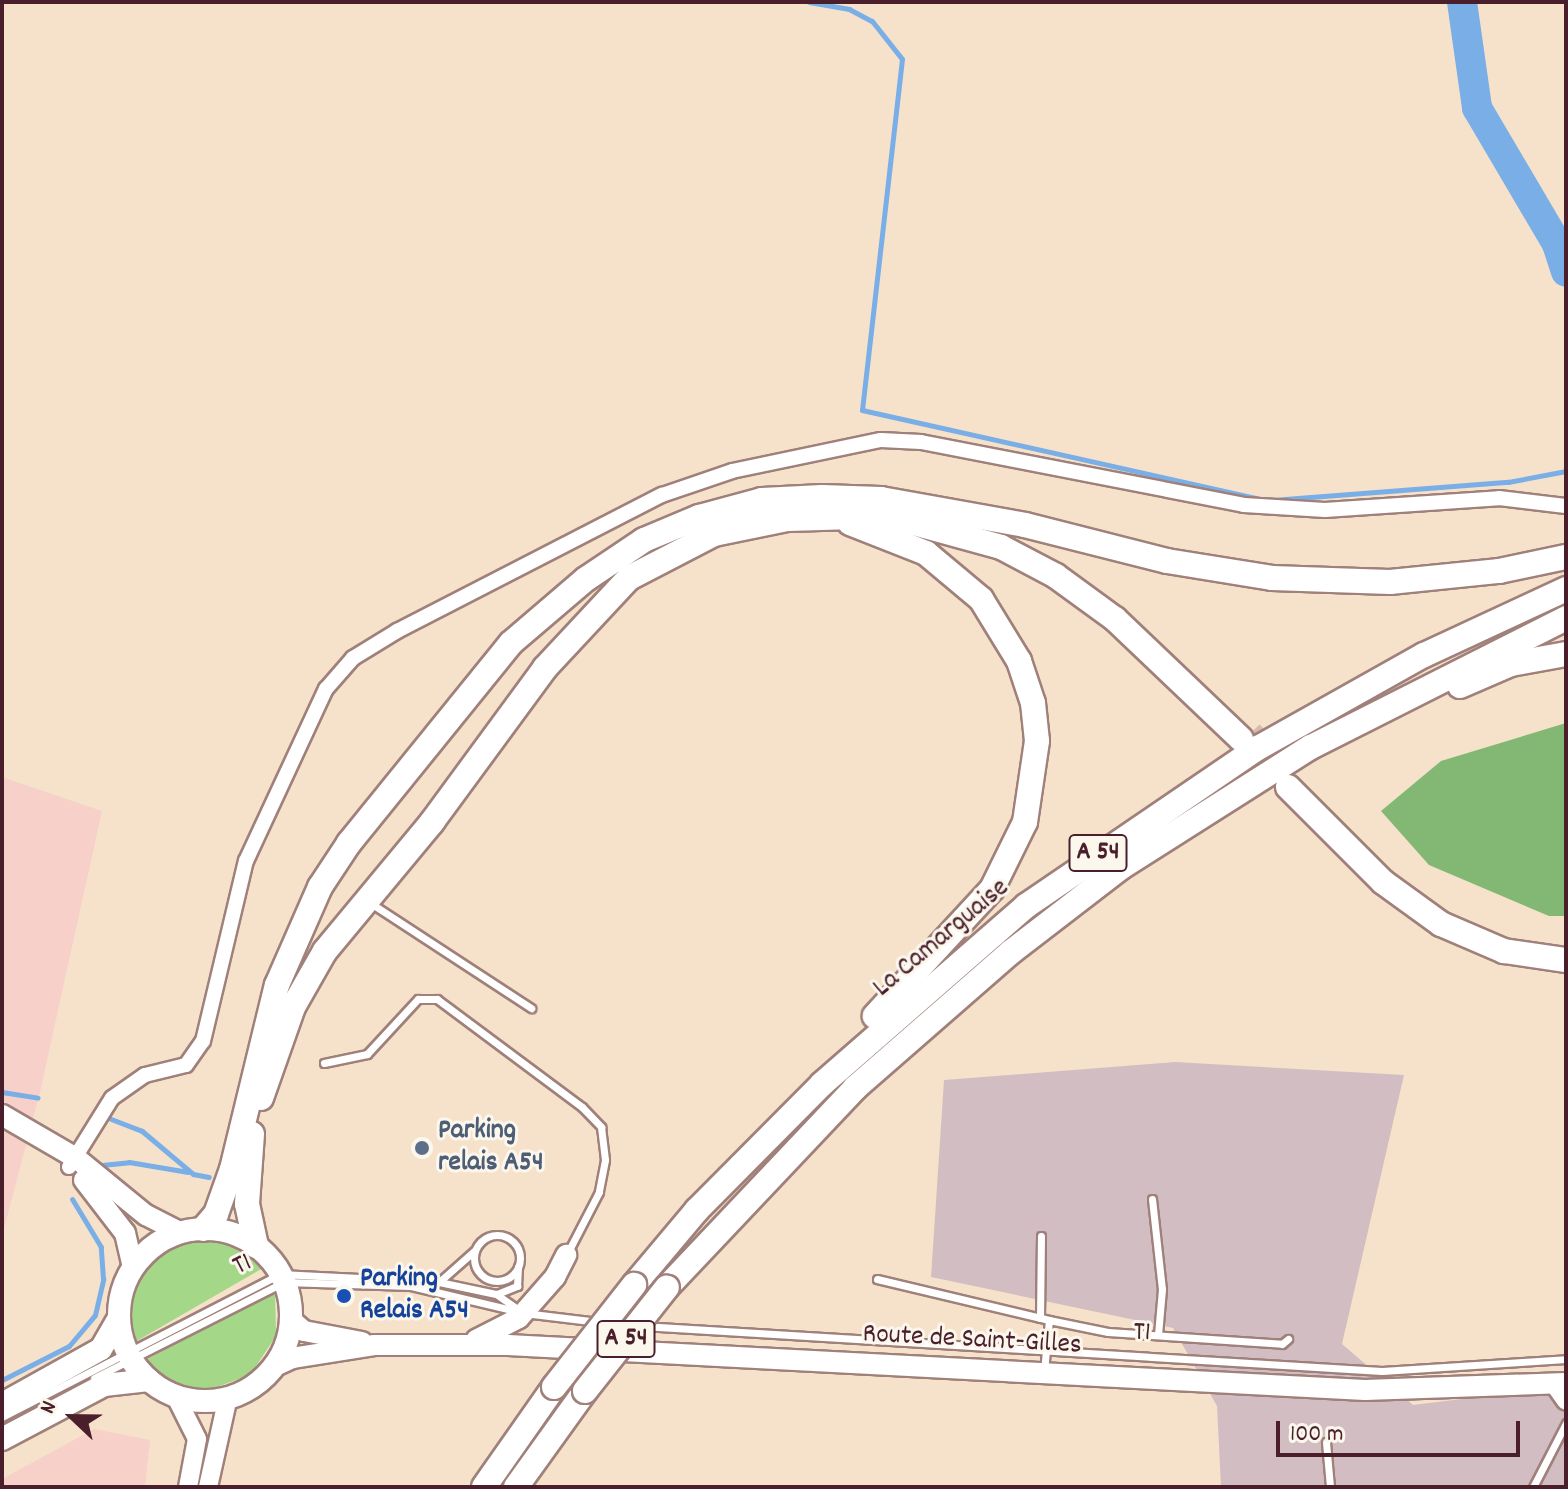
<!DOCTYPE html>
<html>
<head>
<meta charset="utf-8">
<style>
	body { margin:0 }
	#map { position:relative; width:1568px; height:1489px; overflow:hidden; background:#f6e2ca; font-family:Dekko,sans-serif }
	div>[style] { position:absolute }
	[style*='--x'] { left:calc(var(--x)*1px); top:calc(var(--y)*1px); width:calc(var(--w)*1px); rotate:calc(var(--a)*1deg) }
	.built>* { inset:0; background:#f7d0ca }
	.industrial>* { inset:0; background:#d2bec2 }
	.green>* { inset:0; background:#a4d888 }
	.forest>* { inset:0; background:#83b874 }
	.stream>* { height:5px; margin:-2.5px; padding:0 2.5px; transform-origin:2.5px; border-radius:2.5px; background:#79aee7 }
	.river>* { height:30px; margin:-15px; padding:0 15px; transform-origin:15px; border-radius:15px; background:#79aee7 }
	.motorway-tunnel>* { height:24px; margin-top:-12px; transform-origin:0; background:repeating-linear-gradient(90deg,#d4bbaa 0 24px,transparent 0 36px) }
	.roads { filter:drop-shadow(2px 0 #a0807a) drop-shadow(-2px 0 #a0807a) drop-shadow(0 2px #a0807a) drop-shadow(0 -2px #a0807a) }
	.service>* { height:7px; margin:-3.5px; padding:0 3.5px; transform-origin:3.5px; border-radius:3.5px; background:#fff }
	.service>.ring { margin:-3.5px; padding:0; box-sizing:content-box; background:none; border:7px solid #fff; border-radius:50% }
	.minor>* { height:14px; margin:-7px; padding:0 7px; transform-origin:7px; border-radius:7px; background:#fff }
	.tertiary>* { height:18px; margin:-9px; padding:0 9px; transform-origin:9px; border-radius:9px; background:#fff }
	.secondary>* { height:20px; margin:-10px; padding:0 10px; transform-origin:10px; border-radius:10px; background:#fff }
	.primary>* { height:22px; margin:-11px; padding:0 11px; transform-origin:11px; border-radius:11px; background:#fff }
	.primary>.ring { margin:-11px; padding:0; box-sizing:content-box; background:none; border:22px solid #fff; border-radius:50% }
	.motorway>* { height:24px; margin:-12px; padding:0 12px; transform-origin:12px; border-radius:12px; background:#fff }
	.bridges { filter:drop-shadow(2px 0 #a0807a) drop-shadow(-2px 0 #a0807a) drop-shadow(0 2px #a0807a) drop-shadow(0 -2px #a0807a) }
	.motorway-bridge>* { height:24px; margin:-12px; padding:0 12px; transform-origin:12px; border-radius:12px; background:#fff }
	.dots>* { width:22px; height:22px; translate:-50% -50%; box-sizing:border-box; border:4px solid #fbf7ec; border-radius:50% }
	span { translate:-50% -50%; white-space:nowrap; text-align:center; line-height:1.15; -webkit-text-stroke:6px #fbf7ec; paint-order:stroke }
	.shield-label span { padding:2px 6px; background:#fbf7ec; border:2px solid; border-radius:6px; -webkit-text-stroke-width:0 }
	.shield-label { font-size:26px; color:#4a1f2b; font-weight:700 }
	.street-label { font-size:28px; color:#4a1f2b }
	.service-label { font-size:28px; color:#4e5e75; font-weight:700 }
	.left { translate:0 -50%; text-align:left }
	.transit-label { font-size:28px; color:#164399; font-weight:700 }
	.frame { position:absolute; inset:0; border:4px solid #4a1f2b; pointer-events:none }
	.north { position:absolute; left:32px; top:1377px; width:80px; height:80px; -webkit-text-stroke:6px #fbf7ec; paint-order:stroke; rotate:292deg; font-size:22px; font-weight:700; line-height:32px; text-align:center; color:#4a1f2b }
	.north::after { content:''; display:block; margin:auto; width:28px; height:36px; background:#4a1f2b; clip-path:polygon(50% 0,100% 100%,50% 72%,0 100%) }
	.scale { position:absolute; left:1276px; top:1421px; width:244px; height:36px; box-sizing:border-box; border:4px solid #4a1f2b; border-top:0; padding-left:10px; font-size:24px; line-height:28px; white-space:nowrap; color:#4a1f2b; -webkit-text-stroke:6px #fbf7ec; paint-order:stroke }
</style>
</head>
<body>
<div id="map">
	<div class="built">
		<div style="clip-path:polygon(2px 777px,102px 811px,40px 1092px,2px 1236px)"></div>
		<div style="clip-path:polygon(94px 1429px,150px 1440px,145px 1487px,2px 1487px,2px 1479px)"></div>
	</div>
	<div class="industrial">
		<div style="clip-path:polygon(1175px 1062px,1404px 1075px,1342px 1344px,1413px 1405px,1566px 1386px,1566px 1487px,1221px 1487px,1217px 1406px,1173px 1328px,931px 1277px,944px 1080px)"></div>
	</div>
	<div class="green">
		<div style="clip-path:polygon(194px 1241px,220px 1242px,244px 1251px,263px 1268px,135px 1342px,129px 1312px,135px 1287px,149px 1265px,169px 1249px)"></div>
		<div style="clip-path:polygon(275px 1289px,276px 1336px,250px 1375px,206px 1391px,161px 1378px,144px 1361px)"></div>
	</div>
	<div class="forest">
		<div style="clip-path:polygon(1566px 723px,1566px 916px,1549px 916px,1429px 865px,1381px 811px,1441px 761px)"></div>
	</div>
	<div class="stream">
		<div style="--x:809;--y:2;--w:41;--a:9.9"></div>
		<div style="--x:849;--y:9;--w:26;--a:28"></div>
		<div style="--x:872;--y:21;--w:48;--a:51.7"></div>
		<div style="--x:902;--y:59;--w:353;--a:96.5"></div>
		<div style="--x:862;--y:410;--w:411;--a:12.6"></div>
		<div style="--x:1272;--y:500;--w:237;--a:-4.4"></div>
		<div style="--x:1508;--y:482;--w:59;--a:-10.7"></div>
		<div style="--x:2;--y:1092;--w:36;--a:9"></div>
		<div style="--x:111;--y:1119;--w:33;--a:21"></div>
		<div style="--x:142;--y:1131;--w:67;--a:40.1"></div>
		<div style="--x:193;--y:1174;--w:16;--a:11"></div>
		<div style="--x:102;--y:1165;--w:27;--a:-6"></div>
		<div style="--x:129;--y:1162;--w:60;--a:9.6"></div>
		<div style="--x:2;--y:1380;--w:75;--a:-26.9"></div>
		<div style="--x:69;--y:1346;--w:40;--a:-50"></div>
		<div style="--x:95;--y:1315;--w:37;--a:-77"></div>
		<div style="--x:103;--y:1279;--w:32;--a:-94"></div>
		<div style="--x:101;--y:1247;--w:56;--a:-121.1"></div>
	</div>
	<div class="river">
		<div style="--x:1462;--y:2;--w:107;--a:81.9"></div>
		<div style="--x:1477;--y:108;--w:158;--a:59.5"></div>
		<div style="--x:1557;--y:244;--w:29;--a:72"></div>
	</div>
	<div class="motorway-tunnel">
		<div style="--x:1251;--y:733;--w:68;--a:45"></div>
	</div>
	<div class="roads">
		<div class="service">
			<div style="--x:369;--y:902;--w:194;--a:33.2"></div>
			<div style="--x:324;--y:1063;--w:44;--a:-11.8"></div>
			<div style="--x:367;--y:1054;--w:75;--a:-47.2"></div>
			<div style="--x:418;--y:999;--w:19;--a:0"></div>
			<div style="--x:437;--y:999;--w:181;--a:36.7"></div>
			<div style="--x:582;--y:1107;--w:28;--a:46"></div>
			<div style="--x:601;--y:1127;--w:33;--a:83"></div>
			<div style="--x:605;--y:1160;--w:33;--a:101"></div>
			<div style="--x:599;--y:1192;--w:70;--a:117.3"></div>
			<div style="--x:1152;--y:1199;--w:91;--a:83.7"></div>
			<div style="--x:1162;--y:1289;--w:46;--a:95"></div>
			<div class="ring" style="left:474px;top:1235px;width:39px;height:39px"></div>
			<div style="--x:877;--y:1279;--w:177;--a:13.4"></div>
			<div style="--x:1049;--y:1320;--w:51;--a:95.6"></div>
			<div style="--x:439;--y:1282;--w:47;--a:-41.5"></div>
			<div style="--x:497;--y:1294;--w:22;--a:-22"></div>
			<div style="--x:517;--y:1286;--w:19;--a:-87"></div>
			<div style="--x:1040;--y:1318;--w:82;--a:-89.3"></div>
			<div style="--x:1049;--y:1320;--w:60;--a:11.5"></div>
			<div style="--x:1108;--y:1332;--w:174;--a:3.9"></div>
			<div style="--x:1282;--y:1344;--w:8;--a:-40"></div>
			<div style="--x:642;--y:1326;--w:741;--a:3.48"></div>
			<div style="--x:1382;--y:1371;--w:184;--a:-3.7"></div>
			<div style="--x:94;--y:1378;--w:213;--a:-26.8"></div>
			<div style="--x:284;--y:1282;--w:127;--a:1.8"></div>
			<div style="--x:411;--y:1286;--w:116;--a:13.4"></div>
			<div style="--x:524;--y:1313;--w:75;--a:6.9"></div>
			<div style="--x:2;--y:1417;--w:313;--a:-27.2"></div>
			<div style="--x:280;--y:1274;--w:159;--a:2.9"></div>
			<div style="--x:439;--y:1282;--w:58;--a:11.9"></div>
			<div style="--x:496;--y:1294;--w:28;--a:35"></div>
			<div style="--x:1326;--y:1442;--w:45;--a:84.9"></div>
			<div style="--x:1533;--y:1487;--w:72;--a:-62.7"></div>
		</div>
		<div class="minor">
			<div style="--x:69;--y:1167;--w:81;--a:-58.1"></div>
			<div style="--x:112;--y:1098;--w:40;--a:-34.9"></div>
			<div style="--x:145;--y:1075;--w:42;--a:-13.7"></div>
			<div style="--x:186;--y:1065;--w:29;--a:-55"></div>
			<div style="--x:203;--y:1041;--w:185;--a:-76.6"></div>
			<div style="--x:246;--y:861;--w:190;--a:-65.1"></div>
			<div style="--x:326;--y:689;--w:41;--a:-48.9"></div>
			<div style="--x:353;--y:658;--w:52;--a:-31.5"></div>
			<div style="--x:397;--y:631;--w:298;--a:-27.2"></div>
			<div style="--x:662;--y:495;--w:74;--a:-18.9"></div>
			<div style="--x:732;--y:471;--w:152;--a:-11.8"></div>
			<div style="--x:881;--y:440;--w:40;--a:2.9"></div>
			<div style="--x:921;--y:442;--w:329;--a:11"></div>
			<div style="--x:1244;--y:505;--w:81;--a:3.5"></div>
			<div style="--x:1325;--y:510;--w:174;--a:-3.9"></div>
			<div style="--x:1499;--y:498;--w:67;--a:6.8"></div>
		</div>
		<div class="tertiary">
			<div style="--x:1555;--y:1385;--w:19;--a:55"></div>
			<div style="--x:175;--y:1395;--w:49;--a:63.4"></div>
			<div style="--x:197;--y:1439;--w:49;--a:100.6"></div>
			<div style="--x:208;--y:1487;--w:92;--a:-77.5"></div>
		</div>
		<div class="secondary">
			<div style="--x:2;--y:1115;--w:86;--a:30.2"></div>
			<div style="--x:76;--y:1158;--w:90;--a:39.2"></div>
			<div style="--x:146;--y:1215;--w:39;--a:27"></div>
			<div style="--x:84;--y:1180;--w:67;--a:52.3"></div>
			<div style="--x:125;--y:1233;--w:36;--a:77"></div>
			<div style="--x:290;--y:1319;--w:18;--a:41"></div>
			<div style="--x:304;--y:1331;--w:59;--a:10.7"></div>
			<div style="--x:476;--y:1340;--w:48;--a:-27.1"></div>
			<div style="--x:519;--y:1318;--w:55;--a:-48.7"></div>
			<div style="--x:555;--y:1277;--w:25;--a:-63"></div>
			<div style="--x:273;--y:1367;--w:21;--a:-25"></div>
			<div style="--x:292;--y:1358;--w:83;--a:-9"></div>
			<div style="--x:374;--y:1345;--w:134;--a:0"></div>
			<div style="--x:508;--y:1345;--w:858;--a:3.01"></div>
			<div style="--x:1365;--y:1390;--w:201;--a:-2"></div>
		</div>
		<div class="primary">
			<div class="ring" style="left:119px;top:1229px;width:150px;height:150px"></div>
			<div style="--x:2;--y:1404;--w:113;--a:-29.1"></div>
			<div style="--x:101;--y:1349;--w:36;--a:-60"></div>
			<div style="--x:2;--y:1439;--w:115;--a:-27.9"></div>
			<div style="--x:104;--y:1385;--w:45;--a:-6.3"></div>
		</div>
		<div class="motorway">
			<div style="--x:850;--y:523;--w:82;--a:21.5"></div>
			<div style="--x:926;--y:553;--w:72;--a:39.9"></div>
			<div style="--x:981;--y:599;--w:73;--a:58.5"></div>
			<div style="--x:1019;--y:661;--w:44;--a:71.6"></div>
			<div style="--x:1033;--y:703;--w:38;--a:84"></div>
			<div style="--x:1037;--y:741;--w:82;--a:98.4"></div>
			<div style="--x:1025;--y:822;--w:75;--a:116.2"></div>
			<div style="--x:992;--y:889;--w:173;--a:132.7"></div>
			<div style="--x:1460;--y:686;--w:56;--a:-23.3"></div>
			<div style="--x:1511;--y:664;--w:56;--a:-10.3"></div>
			<div style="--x:1288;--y:787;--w:134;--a:45"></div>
			<div style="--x:1383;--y:882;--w:72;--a:35.9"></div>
			<div style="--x:1441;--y:924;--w:69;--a:23.2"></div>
			<div style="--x:1504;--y:951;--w:63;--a:8.3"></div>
			<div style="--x:261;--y:1098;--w:96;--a:-70.6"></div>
			<div style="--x:293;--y:1007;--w:64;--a:-60.3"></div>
			<div style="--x:325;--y:951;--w:168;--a:-50.3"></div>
			<div style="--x:432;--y:822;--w:191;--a:-53.7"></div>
			<div style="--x:545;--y:668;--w:123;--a:-47"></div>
			<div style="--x:629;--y:578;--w:96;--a:-27.4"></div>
			<div style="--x:714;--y:534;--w:76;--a:-11.5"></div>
			<div style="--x:788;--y:519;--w:100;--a:-1.7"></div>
			<div style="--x:888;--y:516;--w:117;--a:15.3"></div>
			<div style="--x:1001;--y:547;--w:62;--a:27.8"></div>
			<div style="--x:1056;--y:576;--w:73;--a:36.1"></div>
			<div style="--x:1115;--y:619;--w:174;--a:43.6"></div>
			<div style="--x:252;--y:1134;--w:70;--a:94.1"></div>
			<div style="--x:247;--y:1204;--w:43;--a:77.9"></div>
			<div style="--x:203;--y:1229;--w:20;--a:-49"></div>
			<div style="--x:216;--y:1214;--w:48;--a:-70.4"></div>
			<div style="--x:232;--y:1169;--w:189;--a:-76.3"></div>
			<div style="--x:277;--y:985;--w:107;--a:-66.3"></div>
			<div style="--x:320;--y:887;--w:53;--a:-56.6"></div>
			<div style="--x:349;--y:843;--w:257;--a:-51"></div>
			<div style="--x:511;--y:643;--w:99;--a:-40.5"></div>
			<div style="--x:586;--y:579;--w:70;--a:-33.9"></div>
			<div style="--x:644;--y:540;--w:60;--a:-22.7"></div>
			<div style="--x:699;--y:517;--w:65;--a:-15.1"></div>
			<div style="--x:762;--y:500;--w:60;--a:-2.9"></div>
			<div style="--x:822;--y:497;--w:59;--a:1.9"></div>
			<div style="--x:881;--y:499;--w:146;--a:10.2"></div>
			<div style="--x:1025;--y:525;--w:146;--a:14.2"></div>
			<div style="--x:1167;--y:561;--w:106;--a:9.2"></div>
			<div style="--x:1272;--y:578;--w:118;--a:1.9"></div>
			<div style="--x:1390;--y:582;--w:110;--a:-5.8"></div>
			<div style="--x:1499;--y:571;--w:68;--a:-11.8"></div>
			<div style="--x:634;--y:1285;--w:98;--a:-50"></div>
			<div style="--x:697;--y:1210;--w:177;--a:-45.2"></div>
			<div style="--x:822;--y:1084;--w:271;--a:-41.1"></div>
			<div style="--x:1026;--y:906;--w:281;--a:-34.3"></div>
			<div style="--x:1258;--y:748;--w:190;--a:-29.3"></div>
			<div style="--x:1424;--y:655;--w:157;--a:-24.9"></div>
			<div style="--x:667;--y:1287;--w:274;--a:-46.6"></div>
			<div style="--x:855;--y:1088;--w:207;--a:-41.1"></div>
			<div style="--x:1011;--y:952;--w:138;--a:-37.6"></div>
			<div style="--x:1120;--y:868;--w:226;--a:-32.4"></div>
			<div style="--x:1311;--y:747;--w:286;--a:-26.8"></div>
			<div style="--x:484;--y:1487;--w:122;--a:-55"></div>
			<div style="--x:516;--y:1487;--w:118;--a:-54.3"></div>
		</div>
	</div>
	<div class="bridges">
		<div class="motorway-bridge">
			<div style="--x:554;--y:1387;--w:130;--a:-51.9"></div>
			<div style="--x:585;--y:1391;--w:132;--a:-51.7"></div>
		</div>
	</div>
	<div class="dots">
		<div style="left:422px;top:1148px;background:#5c6f8a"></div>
		<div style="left:344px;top:1296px;background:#1a4fb4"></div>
	</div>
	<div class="shield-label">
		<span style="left:1098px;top:853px">A 54</span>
		<span style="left:626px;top:1339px">A 54</span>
	</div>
	<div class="street-label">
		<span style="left:942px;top:939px;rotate:-40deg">La Camarguaise</span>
		<span style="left:243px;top:1266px;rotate:-25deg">T1</span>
		<span style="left:1142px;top:1334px;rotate:3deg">T1</span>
		<span style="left:972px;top:1341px;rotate:3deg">Route de Saint-Gilles</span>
	</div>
	<div class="service-label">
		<span class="left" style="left:438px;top:1148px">Parking<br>relais A54</span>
	</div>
	<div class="transit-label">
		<span class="left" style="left:360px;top:1296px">Parking<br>Relais A54</span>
	</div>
	<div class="frame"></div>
	<div class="north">N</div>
	<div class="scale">100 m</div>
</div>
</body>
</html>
